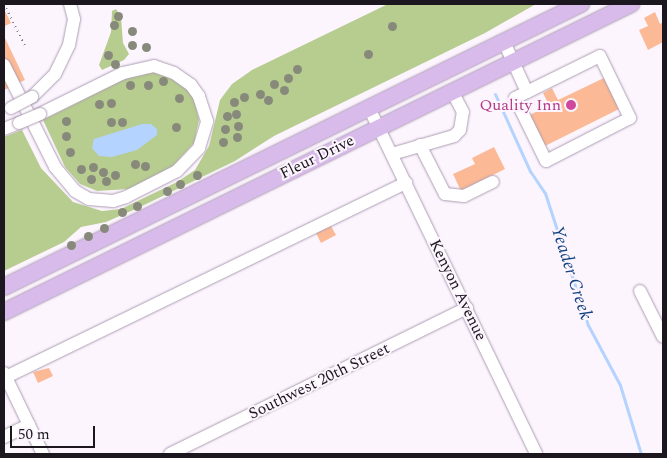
<!DOCTYPE html>
<html>
<head>
<meta charset="utf-8">
<style>
  body { margin:0 }
  #map { position:relative; width:667px; height:458px; overflow:hidden; background:#fcf5fe; font-family:Spectral,serif }
  div>[style] { position:absolute }
  .green>* { inset:0; background:#b7cd8f }
  .water>* { inset:0; background:#b4d3fe }
  .stream>* { height:3px; margin:-1.5px; padding:0 1.5px; transform-origin:1.5px; border-radius:1.5px; background:#b4d3fe }
  .building>* { inset:0; background:#fcb995 }
  .path>* { height:2px; margin-top:-1px; transform-origin:0; background:repeating-linear-gradient(90deg,#827b84 0 1px,transparent 0 5px) }
  .roads { filter:drop-shadow(0 0 1px #ad9db3) drop-shadow(0 0 1px #ad9db3) }
  .minor>* { height:12px; margin:-6px; padding:0 6px; transform-origin:6px; border-radius:6px; background:#fff }
  .major>* { height:16px; margin:-8px; padding:0 8px; transform-origin:8px; border-radius:8px; background:#d9bbeb }
  .bridges { filter:drop-shadow(0 0 1px #ad9db3) drop-shadow(0 0 1px #ad9db3) }
  .minor-bridge>* { height:12px; margin:-6px; padding:0 6px; transform-origin:6px; border-radius:6px; background:#fff }
  .trees>* { width:9px; height:9px; margin:-4.5px; border-radius:50%; background:#878a7b }
  .dots>* { width:14px; height:14px; translate:-50% -50%; box-sizing:border-box; border:2px solid #fcf5fe; border-radius:50% }
  span { translate:-50% -50%; white-space:nowrap; text-align:center; line-height:1.15; -webkit-text-stroke:4px #fcf5fe; paint-order:stroke }
  .hotel-label { font-size:16px; color:#b23c85 }
  .right { translate:-100% -50%; text-align:right }
  .street-label { font-size:16px; color:#1c161e }
  .water-label { font-size:18px; color:#124280; font-style:italic }
  .frame { position:absolute; inset:0; border:5px solid #1c161e; pointer-events:none }
  .scale { position:absolute; left:10px; top:426px; width:85px; height:22px; box-sizing:border-box; border:2px solid #1c161e; border-top:0; padding-left:6px; font-size:15px; line-height:18px; white-space:nowrap; color:#1c161e; -webkit-text-stroke:4px #fcf5fe; paint-order:stroke }
</style>
</head>
<body>
<div id="map">
  <div class="green">
    <i style="clip-path:polygon(388px 4px,536px 4px,485px 33px,274px 136px,235px 161px,138px 208px,106px 222px,81px 227px,64px 242px,4px 271px,4px 137px,22px 130px,41px 168px,73px 202px,102px 211px,121px 209px,177px 182px,195px 170px,209px 146px,220px 100px,232px 84px,252px 70px)"></i>
    <i style="clip-path:polygon(116px 9px,121px 17px,123px 43px,129px 54px,124px 60px,102px 70px,99px 65px,111px 32px,112px 11px)"></i>
    <i style="clip-path:polygon(151px 71px,181px 81px,194px 98px,199px 120px,194px 143px,170px 169px,129px 189px,97px 191px,80px 184px,65px 167px,43px 120px,126px 78px)"></i>
  </div>
  <div class="water">
    <i style="clip-path:polygon(142px 124px,151px 124px,157px 129px,157px 135px,137px 150px,112px 157px,99px 156px,92px 148px,94px 139px)"></i>
  </div>
  <div class="stream">
    <i style="left:495px;top:94px;width:85px;rotate:65.6deg"></i>
    <i style="left:530px;top:171px;width:27px;rotate:56deg"></i>
    <i style="left:545px;top:193px;width:139px;rotate:72deg"></i>
    <i style="left:588px;top:325px;width:68px;rotate:61.9deg"></i>
    <i style="left:620px;top:385px;width:72px;rotate:73.1deg"></i>
  </div>
  <div class="building">
    <i style="clip-path:polygon(4px 9px,11px 23px,5px 26px,4px 25px)"></i>
    <i style="clip-path:polygon(655px 12px,660px 24px,663px 22px,663px 42px,648px 50px,639px 30px,648px 26px,644px 18px)"></i>
    <i style="clip-path:polygon(4px 36px,25px 80px,4px 90px)"></i>
    <i style="clip-path:polygon(606px 77px,621px 108px,545px 146px,530px 115px,549px 105px,543px 93px,552px 88px,558px 100px)"></i>
    <i style="clip-path:polygon(494px 147px,505px 169px,461px 191px,453px 174px,475px 164px,472px 158px)"></i>
    <i style="clip-path:polygon(330px 224px,336px 235px,321px 243px,315px 231px)"></i>
    <i style="clip-path:polygon(49px 368px,53px 376px,38px 383px,33px 372px)"></i>
  </div>
  <div class="path">
    <i style="left:4px;top:4px;width:49px;rotate:63.4deg"></i>
  </div>
  <div class="roads">
    <div class="minor">
      <i style="left:504px;top:42px;width:55px;rotate:65.3deg"></i>
      <i style="left:527px;top:92px;width:81px;rotate:-26.3deg"></i>
      <i style="left:600px;top:56px;width:69px;rotate:64.2deg"></i>
      <i style="left:630px;top:118px;width:94px;rotate:152.9deg"></i>
      <i style="left:546px;top:161px;width:70px;rotate:-116.2deg"></i>
      <i style="left:515px;top:98px;width:13px;rotate:-27deg"></i>
      <i style="left:4px;top:65px;width:114px;rotate:63.4deg"></i>
      <i style="left:55px;top:167px;width:31px;rotate:50deg"></i>
      <i style="left:75px;top:191px;width:16px;rotate:30deg"></i>
      <i style="left:89px;top:199px;width:24px;rotate:5deg"></i>
      <i style="left:113px;top:201px;width:14px;rotate:-17deg"></i>
      <i style="left:126px;top:197px;width:57px;rotate:-27deg"></i>
      <i style="left:177px;top:171px;width:32px;rotate:-46deg"></i>
      <i style="left:199px;top:148px;width:28px;rotate:-73deg"></i>
      <i style="left:207px;top:121px;width:26px;rotate:-108deg"></i>
      <i style="left:199px;top:96px;width:14px;rotate:-126deg"></i>
      <i style="left:191px;top:85px;width:21px;rotate:-145deg"></i>
      <i style="left:174px;top:73px;width:21px;rotate:-161deg"></i>
      <i style="left:154px;top:66px;width:32px;rotate:167deg"></i>
      <i style="left:123px;top:73px;width:93px;rotate:153.7deg"></i>
      <i style="left:32px;top:97px;width:33px;rotate:-45deg"></i>
      <i style="left:55px;top:74px;width:32px;rotate:-64deg"></i>
      <i style="left:69px;top:45px;width:26px;rotate:-79deg"></i>
      <i style="left:74px;top:19px;width:16px;rotate:-105deg"></i>
      <i style="left:369px;top:108px;width:384px;rotate:64.2deg"></i>
      <i style="left:4px;top:129px;width:16px;rotate:-22deg"></i>
      <i style="left:420px;top:145px;width:55px;rotate:63deg"></i>
      <i style="left:445px;top:194px;width:19px;rotate:6deg"></i>
      <i style="left:464px;top:196px;width:32px;rotate:-26deg"></i>
      <i style="left:392px;top:154px;width:65px;rotate:-16.2deg"></i>
      <i style="left:454px;top:136px;width:8px;rotate:-45deg"></i>
      <i style="left:460px;top:130px;width:18px;rotate:-81deg"></i>
      <i style="left:463px;top:112px;width:24px;rotate:-118deg"></i>
      <i style="left:640px;top:291px;width:51px;rotate:63.4deg"></i>
      <i style="left:4px;top:373px;width:90px;rotate:64.3deg"></i>
      <i style="left:6px;top:377px;width:445px;rotate:-25.9deg"></i>
      <i style="left:4px;top:437px;width:28px;rotate:-26deg"></i>
      <i style="left:170px;top:454px;width:331px;rotate:-26.2deg"></i>
    </div>
    <div class="major">
      <i style="left:4px;top:287px;width:643px;rotate:-26.13deg"></i>
      <i style="left:4px;top:312px;width:699px;rotate:-26.16deg"></i>
    </div>
  </div>
  <div class="bridges">
    <div class="minor-bridge">
      <i style="left:11px;top:108px;width:24px;rotate:-28deg"></i>
      <i style="left:19px;top:123px;width:23px;rotate:-23deg"></i>
    </div>
  </div>
  <div class="trees">
    <i style="left:118px;top:16px"></i>
    <i style="left:114px;top:25px"></i>
    <i style="left:392px;top:26px"></i>
    <i style="left:132px;top:31px"></i>
    <i style="left:132px;top:45px"></i>
    <i style="left:146px;top:47px"></i>
    <i style="left:368px;top:54px"></i>
    <i style="left:108px;top:55px"></i>
    <i style="left:115px;top:64px"></i>
    <i style="left:297px;top:69px"></i>
    <i style="left:288px;top:78px"></i>
    <i style="left:163px;top:81px"></i>
    <i style="left:274px;top:84px"></i>
    <i style="left:130px;top:85px"></i>
    <i style="left:148px;top:85px"></i>
    <i style="left:284px;top:90px"></i>
    <i style="left:260px;top:94px"></i>
    <i style="left:244px;top:97px"></i>
    <i style="left:179px;top:98px"></i>
    <i style="left:268px;top:100px"></i>
    <i style="left:234px;top:102px"></i>
    <i style="left:111px;top:103px"></i>
    <i style="left:99px;top:104px"></i>
    <i style="left:236px;top:114px"></i>
    <i style="left:227px;top:116px"></i>
    <i style="left:66px;top:121px"></i>
    <i style="left:111px;top:122px"></i>
    <i style="left:122px;top:122px"></i>
    <i style="left:238px;top:126px"></i>
    <i style="left:176px;top:127px"></i>
    <i style="left:225px;top:129px"></i>
    <i style="left:66px;top:136px"></i>
    <i style="left:237px;top:137px"></i>
    <i style="left:223px;top:142px"></i>
    <i style="left:70px;top:152px"></i>
    <i style="left:135px;top:164px"></i>
    <i style="left:145px;top:166px"></i>
    <i style="left:93px;top:167px"></i>
    <i style="left:81px;top:169px"></i>
    <i style="left:103px;top:172px"></i>
    <i style="left:115px;top:175px"></i>
    <i style="left:197px;top:175px"></i>
    <i style="left:91px;top:179px"></i>
    <i style="left:106px;top:181px"></i>
    <i style="left:180px;top:184px"></i>
    <i style="left:167px;top:191px"></i>
    <i style="left:137px;top:206px"></i>
    <i style="left:122px;top:212px"></i>
    <i style="left:104px;top:228px"></i>
    <i style="left:88px;top:236px"></i>
    <i style="left:71px;top:245px"></i>
  </div>
  <div class="dots">
    <i style="left:571px;top:105px;background:#d1479c"></i>
  </div>
  <div class="hotel-label">
    <span class="right" style="left:561px;top:105px">Quality Inn</span>
  </div>
  <div class="street-label">
    <span style="left:317px;top:157px;rotate:-26deg">Fleur Drive</span>
    <span style="left:458px;top:290px;rotate:64deg">Kenyon Avenue</span>
    <span style="left:319px;top:381px;rotate:-26deg">Southwest 20th Street</span>
  </div>
  <div class="water-label">
    <span style="left:571px;top:273px;rotate:72deg">Yeader Creek</span>
  </div>
  <div class="frame"></div>
  <div class="scale">50 m</div>
</div>
</body>
</html>
